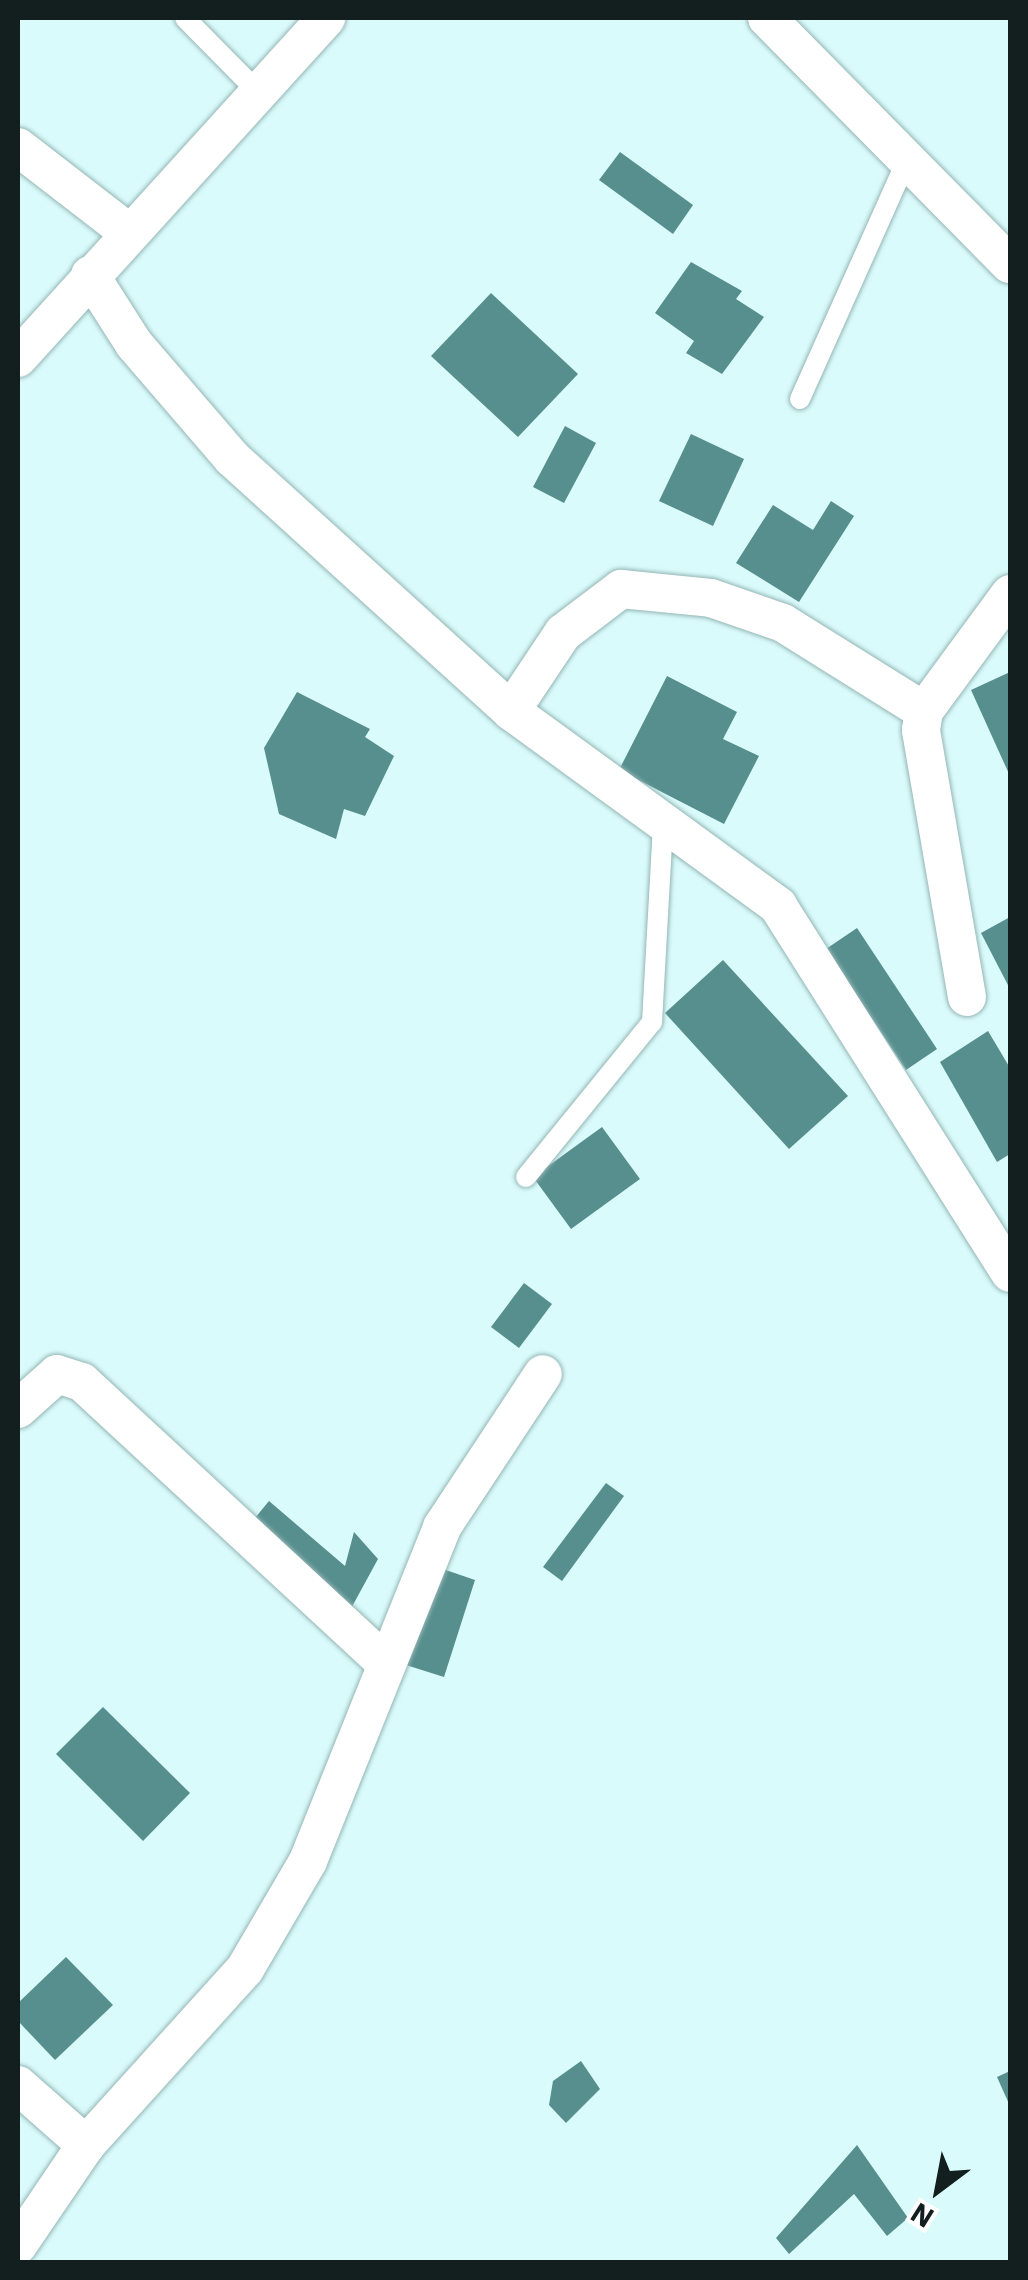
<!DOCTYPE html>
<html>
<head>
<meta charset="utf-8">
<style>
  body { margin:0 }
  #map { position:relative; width:1028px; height:2280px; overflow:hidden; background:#dafbfb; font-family:"IBM Plex Sans",sans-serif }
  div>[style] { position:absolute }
  .building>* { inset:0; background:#578e8e }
  .roads { filter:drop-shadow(0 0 2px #95b5b5) drop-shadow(0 0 2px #95b5b5) }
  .lane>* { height:20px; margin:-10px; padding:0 10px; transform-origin:10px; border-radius:10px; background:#fff }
  .street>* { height:38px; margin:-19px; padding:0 19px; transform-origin:19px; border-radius:19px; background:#fff }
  span { translate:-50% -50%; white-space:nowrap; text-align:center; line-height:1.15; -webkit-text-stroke:9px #fff; paint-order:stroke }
  .frame { position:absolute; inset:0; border:20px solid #131f1f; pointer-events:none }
  .north { position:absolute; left:888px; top:2140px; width:100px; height:100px; -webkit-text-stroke:8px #fff; paint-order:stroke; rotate:212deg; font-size:28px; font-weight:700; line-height:40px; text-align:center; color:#131f1f }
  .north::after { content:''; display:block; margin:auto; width:35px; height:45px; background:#131f1f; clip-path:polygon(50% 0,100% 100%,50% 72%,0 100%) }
</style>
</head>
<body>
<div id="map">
  <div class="building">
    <i style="clip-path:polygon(620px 152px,693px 205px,673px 234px,599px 180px)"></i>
    <i style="clip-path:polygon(691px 262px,742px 291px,736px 299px,764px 317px,722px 374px,686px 353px,694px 341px,655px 313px)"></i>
    <i style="clip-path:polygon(491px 293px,578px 374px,518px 437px,431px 356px)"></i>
    <i style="clip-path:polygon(565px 426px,596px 443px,564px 503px,533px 487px)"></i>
    <i style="clip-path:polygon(691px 434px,744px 459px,713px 526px,659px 501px)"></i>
    <i style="clip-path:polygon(831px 501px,854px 516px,799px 602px,736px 563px,773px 505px,813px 530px)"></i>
    <i style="clip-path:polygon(1010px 672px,1010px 776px,971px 690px)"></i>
    <i style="clip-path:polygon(667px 676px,737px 712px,723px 739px,759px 756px,724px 824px,619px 770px)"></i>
    <i style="clip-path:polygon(297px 692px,370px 729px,365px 737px,394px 756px,365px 816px,344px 809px,336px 839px,279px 814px,264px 748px)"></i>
    <i style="clip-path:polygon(1010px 917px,1010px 989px,981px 933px)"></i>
    <i style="clip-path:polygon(857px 928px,937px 1049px,906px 1070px,826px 949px)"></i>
    <i style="clip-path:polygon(723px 960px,848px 1096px,789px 1149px,665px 1013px)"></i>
    <i style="clip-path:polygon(988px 1031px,1010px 1068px,1010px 1154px,997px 1162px,940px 1062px)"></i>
    <i style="clip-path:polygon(602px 1127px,640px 1179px,571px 1229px,533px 1177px)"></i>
    <i style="clip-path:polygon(524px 1283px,552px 1304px,519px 1348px,491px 1327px)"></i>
    <i style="clip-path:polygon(606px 1483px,624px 1496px,562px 1581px,543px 1567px)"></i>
    <i style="clip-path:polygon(269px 1501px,345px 1566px,354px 1532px,378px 1559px,348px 1614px,251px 1523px)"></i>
    <i style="clip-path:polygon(437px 1567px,475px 1580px,444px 1677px,406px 1665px)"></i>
    <i style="clip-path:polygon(103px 1707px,190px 1793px,143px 1841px,56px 1754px)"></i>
    <i style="clip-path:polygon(66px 1957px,113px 2005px,55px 2060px,18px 2021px,18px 2003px)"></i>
    <i style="clip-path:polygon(581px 2061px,600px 2089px,566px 2123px,549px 2105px,553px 2081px)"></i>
    <i style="clip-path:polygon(1010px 2071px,1010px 2106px,997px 2077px)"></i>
    <i style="clip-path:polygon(857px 2145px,908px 2218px,887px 2236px,854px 2194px,789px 2254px,776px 2238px)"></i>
  </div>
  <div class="roads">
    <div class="lane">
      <i style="left:185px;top:18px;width:105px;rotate:45.4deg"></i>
      <i style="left:800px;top:399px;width:264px;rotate:-65.9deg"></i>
      <i style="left:526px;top:1177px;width:200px;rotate:-50.9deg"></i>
      <i style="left:652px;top:1022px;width:196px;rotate:-86.8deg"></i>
    </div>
    <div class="street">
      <i style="left:767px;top:18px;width:346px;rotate:45.4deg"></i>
      <i style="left:18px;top:147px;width:139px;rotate:37.7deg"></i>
      <i style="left:90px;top:275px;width:82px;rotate:57.5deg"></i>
      <i style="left:134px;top:344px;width:150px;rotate:49.3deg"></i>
      <i style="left:232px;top:458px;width:377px;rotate:42.2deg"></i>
      <i style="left:511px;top:711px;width:331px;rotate:36.1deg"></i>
      <i style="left:778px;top:906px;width:434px;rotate:57.7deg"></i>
      <i style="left:18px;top:358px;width:459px;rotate:-47.8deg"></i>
      <i style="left:511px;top:711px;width:94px;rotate:-56.3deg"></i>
      <i style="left:563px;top:633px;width:73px;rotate:-37.2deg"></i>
      <i style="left:621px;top:589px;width:90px;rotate:5.7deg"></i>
      <i style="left:711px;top:598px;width:76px;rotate:19.1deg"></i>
      <i style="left:783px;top:623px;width:166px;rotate:32deg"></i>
      <i style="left:967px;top:997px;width:271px;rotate:-99.8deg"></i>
      <i style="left:921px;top:730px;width:19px;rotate:-81deg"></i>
      <i style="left:924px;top:711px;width:145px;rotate:-53.7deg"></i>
      <i style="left:18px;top:1409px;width:52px;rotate:-41.9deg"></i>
      <i style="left:57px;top:1374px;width:26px;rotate:18deg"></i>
      <i style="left:82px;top:1382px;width:409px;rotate:42.8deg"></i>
      <i style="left:18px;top:2085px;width:91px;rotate:41.4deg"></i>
      <i style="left:86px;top:2145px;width:121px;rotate:124.2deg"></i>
      <i style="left:86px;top:2145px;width:237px;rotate:-47.9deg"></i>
      <i style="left:245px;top:1969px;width:125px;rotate:-59.7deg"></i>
      <i style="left:308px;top:1861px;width:360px;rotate:-68.1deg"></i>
      <i style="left:442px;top:1527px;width:183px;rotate:-56.6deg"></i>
    </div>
  </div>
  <div class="frame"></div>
  <div class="north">N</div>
</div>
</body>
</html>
